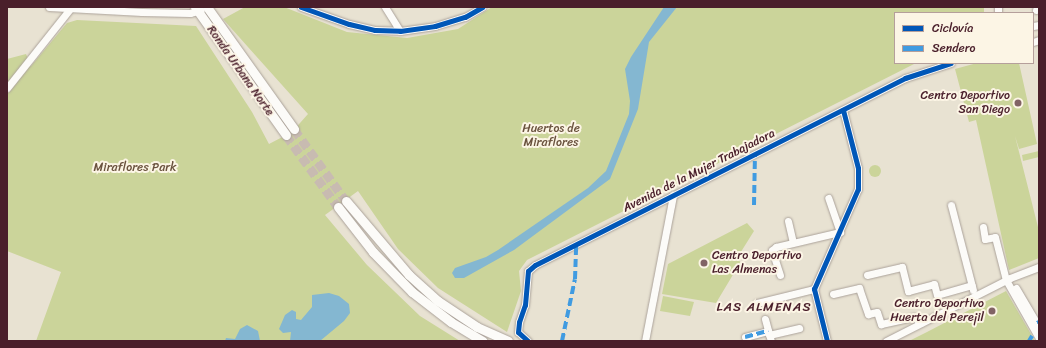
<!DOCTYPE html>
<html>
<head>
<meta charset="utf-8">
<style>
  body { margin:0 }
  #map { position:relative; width:1046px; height:348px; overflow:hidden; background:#e8e2d2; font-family:Sriracha,sans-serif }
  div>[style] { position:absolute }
  .green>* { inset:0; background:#cbd49a }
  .round { border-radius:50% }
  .water>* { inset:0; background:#84b7d1 }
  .major-tunnel>* { height:9px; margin-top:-4.5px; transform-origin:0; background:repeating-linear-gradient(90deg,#c8bbb1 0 9px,transparent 0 13.5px) }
  .roads { filter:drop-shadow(0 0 1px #aba29a) drop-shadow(0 0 1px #aba29a) }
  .minor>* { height:7px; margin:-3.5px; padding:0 3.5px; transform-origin:3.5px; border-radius:3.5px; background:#fcfbf8 }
  .major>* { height:9px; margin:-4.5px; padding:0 4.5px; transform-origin:4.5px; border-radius:4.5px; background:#fcfbf8 }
  .quiet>* { height:4px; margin-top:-2px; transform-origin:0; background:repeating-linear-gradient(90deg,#409be1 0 8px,transparent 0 12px) }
  .cycleway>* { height:5px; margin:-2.5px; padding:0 2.5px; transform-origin:2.5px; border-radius:2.5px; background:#0057b8 }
  .dots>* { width:11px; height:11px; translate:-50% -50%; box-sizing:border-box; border:2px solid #fcf5e5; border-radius:50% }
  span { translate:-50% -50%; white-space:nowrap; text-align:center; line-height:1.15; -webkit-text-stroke:4px #fcf5e5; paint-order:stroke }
  .street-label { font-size:12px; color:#4a1f2b }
  .poi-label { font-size:12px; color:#4a1f2b }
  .right { translate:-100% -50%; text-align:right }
  .left { translate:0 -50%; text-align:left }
  .park-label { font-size:12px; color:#6a523e }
  .neighbourhood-label { font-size:13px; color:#4a1f2b; letter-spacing:1px }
  .frame { position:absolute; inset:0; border:8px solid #4a1f2b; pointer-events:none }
  .legend { position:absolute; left:894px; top:12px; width:140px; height:52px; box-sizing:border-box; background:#fcf5e5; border:1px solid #b59f9b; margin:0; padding:5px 7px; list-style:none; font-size:12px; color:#4a1f2b }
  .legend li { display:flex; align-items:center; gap:8px; height:20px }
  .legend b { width:20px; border:1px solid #b59f9b }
</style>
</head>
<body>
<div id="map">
  <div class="green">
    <i style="clip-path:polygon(245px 7px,284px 7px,347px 32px,407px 38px,458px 29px,492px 7px,984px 7px,984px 13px,895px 13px,895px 63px,916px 63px,527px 260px,519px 271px,521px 291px,507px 332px,438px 288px,398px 249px,358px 191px,325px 215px,367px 265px,420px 316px,460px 341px,36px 341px,61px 272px,7px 251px,7px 59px,26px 54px,31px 66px,67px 23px,77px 20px,196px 26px,252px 112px,269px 144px,292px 132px,308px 114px,223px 19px)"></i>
    <i style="clip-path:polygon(977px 63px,1019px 63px,1037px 144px,1019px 149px,1015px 136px,1039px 231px,1039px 258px,1009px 270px,976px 120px,969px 122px,955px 69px)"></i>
    <i style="clip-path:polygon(1039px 151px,1039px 157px,1023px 161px,1022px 155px)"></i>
    <i class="round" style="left:869px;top:165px;width:12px;height:12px"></i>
    <i style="clip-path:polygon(747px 223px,754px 231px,739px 255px,740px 263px,716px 303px,662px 294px,668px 264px)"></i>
    <i style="clip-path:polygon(1006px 291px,1035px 341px,909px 341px,927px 332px)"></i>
    <i style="clip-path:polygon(663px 296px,694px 302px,690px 316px,660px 311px)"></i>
  </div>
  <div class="water">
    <i style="clip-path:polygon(664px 7px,677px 7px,649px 42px,638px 109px,610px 179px,514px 250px,464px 278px,455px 278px,452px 273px,455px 268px,486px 257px,498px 250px,588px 188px,606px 171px,629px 114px,630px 101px,625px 69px,631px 57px)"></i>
    <i style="clip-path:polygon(329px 293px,339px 296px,349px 304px,350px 313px,344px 321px,320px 341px,290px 341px,291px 332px,283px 333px,279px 329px,285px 315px,292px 310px,296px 312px,296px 319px,301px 320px,312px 307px,312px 295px)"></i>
    <i style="clip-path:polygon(247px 325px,258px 331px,260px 341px,225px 341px,226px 338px,235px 339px,240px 329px)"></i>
  </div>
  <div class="major-tunnel">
    <i style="left:294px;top:129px;width:89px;rotate:54.2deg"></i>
    <i style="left:286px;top:135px;width:89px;rotate:54.2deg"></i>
  </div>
  <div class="roads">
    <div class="minor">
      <i style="left:49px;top:7px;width:93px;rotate:3.1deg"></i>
      <i style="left:142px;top:12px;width:48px;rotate:1.2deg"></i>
      <i style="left:190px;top:13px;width:11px;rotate:-15deg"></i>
      <i style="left:301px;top:7px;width:51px;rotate:19.5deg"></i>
      <i style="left:349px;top:24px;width:27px;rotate:13deg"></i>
      <i style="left:375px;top:30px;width:25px;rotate:2deg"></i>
      <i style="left:400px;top:31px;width:35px;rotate:-8deg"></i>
      <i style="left:435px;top:26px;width:31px;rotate:-17deg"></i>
      <i style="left:465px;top:17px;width:20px;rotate:-30deg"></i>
      <i style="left:385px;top:7px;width:28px;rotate:58deg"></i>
      <i style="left:1036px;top:10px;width:3px;rotate:-72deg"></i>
      <i style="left:998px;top:13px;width:6px;rotate:-90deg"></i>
      <i style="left:1033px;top:26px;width:6px;rotate:-9deg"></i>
      <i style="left:1033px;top:42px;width:6px;rotate:-18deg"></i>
      <i style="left:7px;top:88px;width:100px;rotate:-51.5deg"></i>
      <i style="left:951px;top:205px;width:88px;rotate:75.5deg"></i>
      <i style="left:788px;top:221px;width:22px;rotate:77deg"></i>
      <i style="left:983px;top:227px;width:12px;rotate:81deg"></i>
      <i style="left:985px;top:239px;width:10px;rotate:-11deg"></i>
      <i style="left:995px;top:237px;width:44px;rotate:75.7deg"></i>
      <i style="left:1006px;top:280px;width:67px;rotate:60.4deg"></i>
      <i style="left:780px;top:275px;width:26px;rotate:-108deg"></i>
      <i style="left:772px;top:250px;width:5px;rotate:-37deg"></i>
      <i style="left:776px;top:247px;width:66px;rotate:-13.2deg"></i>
      <i style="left:840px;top:232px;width:36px;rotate:-109deg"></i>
      <i style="left:867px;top:275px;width:36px;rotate:-13deg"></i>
      <i style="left:902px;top:267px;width:25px;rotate:76deg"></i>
      <i style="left:908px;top:291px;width:27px;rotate:-15deg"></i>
      <i style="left:934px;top:284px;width:11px;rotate:75deg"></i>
      <i style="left:937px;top:295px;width:36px;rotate:-16deg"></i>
      <i style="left:1016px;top:288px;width:45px;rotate:59.5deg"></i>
      <i style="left:833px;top:294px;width:27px;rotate:-13deg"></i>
      <i style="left:859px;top:288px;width:28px;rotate:71deg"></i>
      <i style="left:868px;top:314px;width:9px;rotate:-13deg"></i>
      <i style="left:877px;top:312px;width:13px;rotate:72deg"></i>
      <i style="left:881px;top:324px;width:34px;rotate:-12deg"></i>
      <i style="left:914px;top:317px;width:9px;rotate:41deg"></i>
      <i style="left:757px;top:303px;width:59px;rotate:-13.8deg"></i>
      <i style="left:765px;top:319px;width:23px;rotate:75deg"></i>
      <i style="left:769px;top:335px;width:31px;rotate:-13deg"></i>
      <i style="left:745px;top:337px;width:24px;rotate:-15deg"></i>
      <i style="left:528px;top:341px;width:13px;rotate:-138deg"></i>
      <i style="left:518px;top:332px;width:10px;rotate:-84deg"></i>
      <i style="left:519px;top:322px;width:18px;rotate:-71deg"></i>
      <i style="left:525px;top:305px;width:34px;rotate:-85deg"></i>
      <i style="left:528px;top:271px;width:9px;rotate:-41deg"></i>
      <i style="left:535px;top:265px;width:415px;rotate:-26.8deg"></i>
      <i style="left:905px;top:78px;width:48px;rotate:-18.1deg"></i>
      <i style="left:645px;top:341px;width:149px;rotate:-79.1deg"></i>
      <i style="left:827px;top:341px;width:54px;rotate:-104deg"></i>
      <i style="left:814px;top:289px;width:109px;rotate:-66.3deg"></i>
      <i style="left:858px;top:189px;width:21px;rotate:-90deg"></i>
      <i style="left:858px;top:168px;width:60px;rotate:-104.5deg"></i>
      <i style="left:886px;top:341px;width:139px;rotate:-26.9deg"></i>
      <i style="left:1010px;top:278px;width:31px;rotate:-21deg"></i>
    </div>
    <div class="major">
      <i style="left:195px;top:7px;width:157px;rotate:54.6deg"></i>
      <i style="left:207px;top:7px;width:150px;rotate:54.5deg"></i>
      <i style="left:346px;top:201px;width:97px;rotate:49.6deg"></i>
      <i style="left:409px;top:275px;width:39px;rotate:42deg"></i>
      <i style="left:438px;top:301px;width:47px;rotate:33.7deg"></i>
      <i style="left:477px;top:327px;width:34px;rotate:24deg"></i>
      <i style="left:338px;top:207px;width:57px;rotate:52.1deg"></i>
      <i style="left:373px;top:252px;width:56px;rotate:45.7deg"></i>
      <i style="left:412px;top:292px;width:49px;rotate:37.6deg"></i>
      <i style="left:451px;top:322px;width:37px;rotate:31deg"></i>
    </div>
  </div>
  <div class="quiet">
    <i style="left:754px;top:205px;width:51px;rotate:-88.9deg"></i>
    <i style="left:1037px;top:323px;width:2px;rotate:-27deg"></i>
    <i style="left:745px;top:337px;width:24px;rotate:-15deg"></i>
    <i style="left:562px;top:341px;width:63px;rotate:-78.2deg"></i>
    <i style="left:575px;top:279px;width:35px;rotate:-88deg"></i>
    <i style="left:1029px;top:341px;width:6px;rotate:-59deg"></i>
  </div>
  <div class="cycleway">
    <i style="left:301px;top:7px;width:51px;rotate:19.5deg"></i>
    <i style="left:349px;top:24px;width:27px;rotate:13deg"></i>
    <i style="left:375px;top:30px;width:25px;rotate:2deg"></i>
    <i style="left:400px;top:31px;width:35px;rotate:-8deg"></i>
    <i style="left:435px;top:26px;width:31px;rotate:-17deg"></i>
    <i style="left:465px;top:17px;width:20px;rotate:-30deg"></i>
    <i style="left:528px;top:341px;width:13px;rotate:-138deg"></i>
    <i style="left:518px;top:332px;width:10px;rotate:-84deg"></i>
    <i style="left:519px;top:322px;width:18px;rotate:-71deg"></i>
    <i style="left:525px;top:305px;width:34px;rotate:-85deg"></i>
    <i style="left:528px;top:271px;width:9px;rotate:-41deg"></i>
    <i style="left:535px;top:265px;width:415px;rotate:-26.8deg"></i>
    <i style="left:905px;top:78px;width:48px;rotate:-18.1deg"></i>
    <i style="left:827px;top:341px;width:54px;rotate:-104deg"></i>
    <i style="left:814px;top:289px;width:109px;rotate:-66.3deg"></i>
    <i style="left:858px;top:189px;width:21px;rotate:-90deg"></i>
    <i style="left:858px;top:168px;width:60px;rotate:-104.5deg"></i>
  </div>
  <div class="dots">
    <i style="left:1018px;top:103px;background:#816365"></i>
    <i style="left:704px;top:263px;background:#816365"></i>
    <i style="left:992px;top:311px;background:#816365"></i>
  </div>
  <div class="street-label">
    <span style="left:240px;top:71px;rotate:55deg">Ronda Urbana Norte</span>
    <span style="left:699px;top:171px;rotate:-27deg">Avenida de la Mujer Trabajadora</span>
  </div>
  <div class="poi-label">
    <span class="right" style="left:1010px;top:103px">Centro Deportivo<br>San Diego</span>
    <span class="left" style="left:712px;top:263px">Centro Deportivo<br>Las Almenas</span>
    <span class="right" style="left:984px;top:311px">Centro Deportivo<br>Huerta del Perejil</span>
  </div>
  <div class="park-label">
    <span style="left:551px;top:136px">Huertos de<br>Miraflores</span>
    <span style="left:135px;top:168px">Miraflores Park</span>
  </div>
  <div class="neighbourhood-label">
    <span style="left:764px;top:307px">LAS ALMENAS</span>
  </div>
  <div class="frame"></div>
  <ul class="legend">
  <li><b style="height:5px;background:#0057b8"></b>Ciclovía</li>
  <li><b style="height:5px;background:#409be1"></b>Sendero</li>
  </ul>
</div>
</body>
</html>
